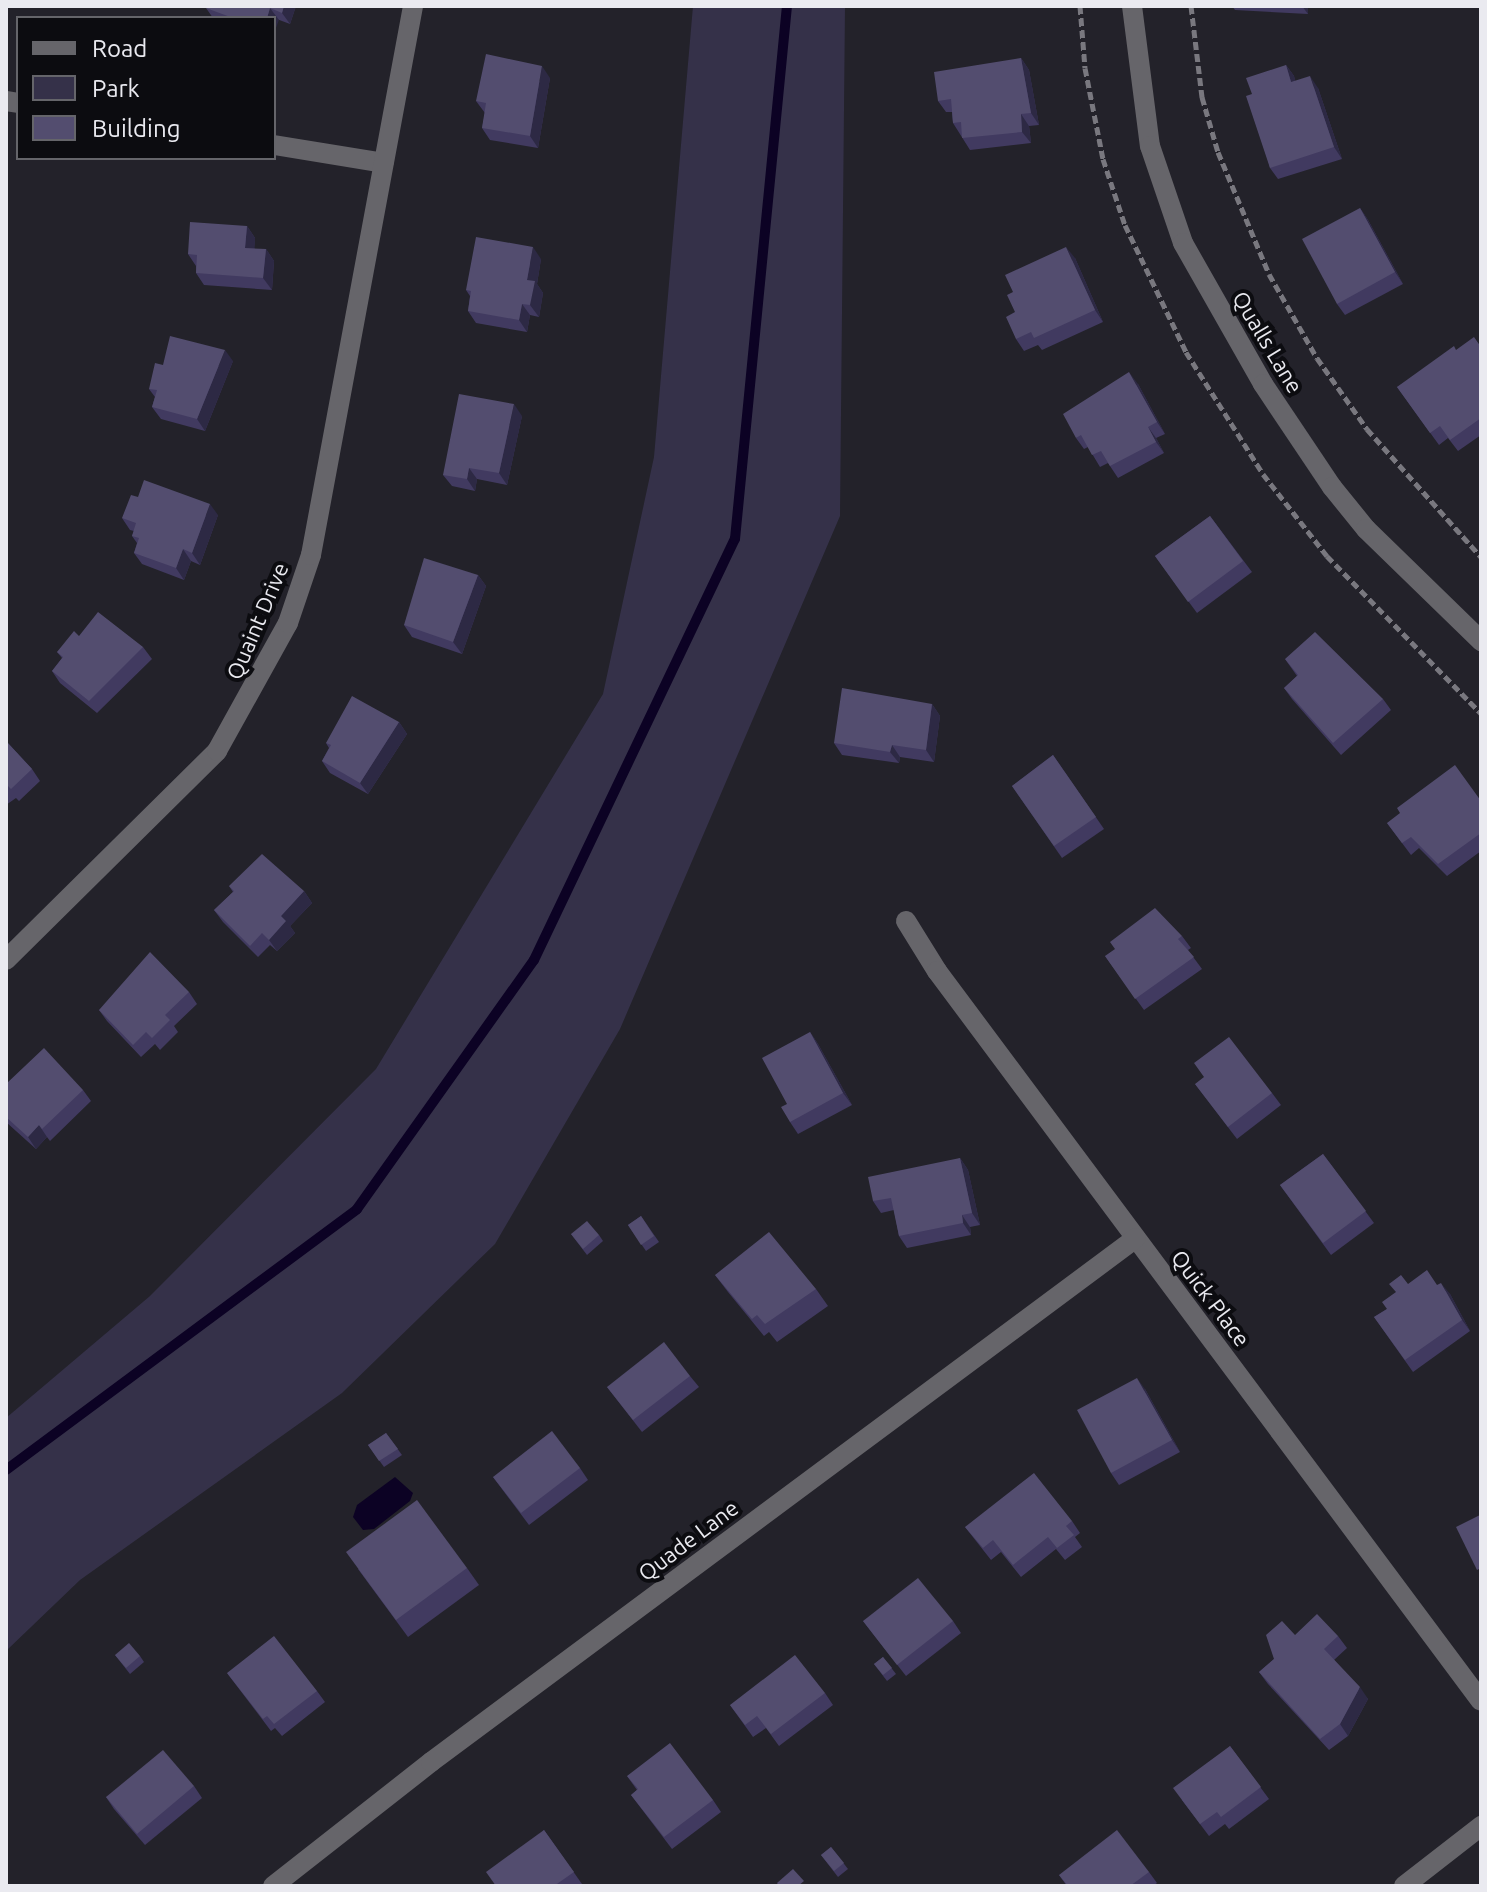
<!DOCTYPE html>
<html>
<head>
<meta charset="utf-8">
<style>
  body { margin:0 }
  #map { position:relative; width:1487px; height:1892px; overflow:hidden; background:#23222a; font-family:Ubuntu,sans-serif }
  div>[style] { position:absolute }
  .green>* { inset:0; background:#353149 }
  .water>* { inset:0; background:#0c0224 }
  .stream>* { height:10px; margin:-5px; padding:0 5px; transform-origin:5px; border-radius:5px; background:#0c0224 }
  .path>* { height:5px; margin-top:-2.5px; transform-origin:0; background:repeating-linear-gradient(90deg,#79787f 0 8px,transparent 0 12px) }
  .minor>* { height:20px; margin:-10px; padding:0 10px; transform-origin:10px; border-radius:10px; background:#66656a }
  .wall>* { inset:0; background:#413a60 }
  .shaded-wall>* { inset:0; background:#2d2944 }
  .building>* { inset:0; background:#534d6f }
  span { translate:-50% -50%; white-space:nowrap; text-align:center; line-height:1.15; -webkit-text-stroke:8px #0c0c10; paint-order:stroke }
  .street-label { font-size:22px; color:#eaeaf0 }
  .frame { position:absolute; inset:0; border:8px solid #eaeaf0; pointer-events:none }
  .legend { position:absolute; left:16px; top:16px; width:260px; height:144px; box-sizing:border-box; background:#0c0c10; border:2px solid #65656a; margin:0; padding:10px 14px; list-style:none; font-size:24px; color:#eaeaf0 }
  .legend li { display:flex; align-items:center; gap:16px; height:40px }
  .legend b { width:40px; border:2px solid #65656a }
</style>
</head>
<body>
<div id="map">
  <div class="green">
    <i style="clip-path:polygon(693px 6px,845px 6px,840px 516px,620px 1029px,495px 1244px,342px 1393px,80px 1580px,6px 1651px,6px 1418px,150px 1296px,376px 1069px,603px 694px,654px 457px)"></i>
  </div>
  <div class="water">
    <i style="clip-path:polygon(395px 1477px,413px 1493px,410px 1501px,374px 1529px,363px 1530px,353px 1517px,357px 1505px)"></i>
  </div>
  <div class="stream">
    <i style="left:6px;top:1470px;width:437px;rotate:-36.6deg"></i>
    <i style="left:357px;top:1209px;width:305px;rotate:-54.6deg"></i>
    <i style="left:534px;top:960px;width:467px;rotate:-64.5deg"></i>
    <i style="left:735px;top:539px;width:536px;rotate:-84.43deg"></i>
  </div>
  <div class="path">
    <i style="left:1080px;top:6px;width:62px;rotate:85.4deg"></i>
    <i style="left:1085px;top:68px;width:93px;rotate:78.8deg"></i>
    <i style="left:1103px;top:159px;width:70px;rotate:71.6deg"></i>
    <i style="left:1125px;top:225px;width:141px;rotate:64.3deg"></i>
    <i style="left:1186px;top:352px;width:144px;rotate:57.7deg"></i>
    <i style="left:1263px;top:474px;width:104px;rotate:52deg"></i>
    <i style="left:1327px;top:556px;width:220px;rotate:45.6deg"></i>
    <i style="left:1191px;top:6px;width:92px;rotate:83.1deg"></i>
    <i style="left:1202px;top:97px;width:57px;rotate:73.8deg"></i>
    <i style="left:1218px;top:152px;width:132px;rotate:67.3deg"></i>
    <i style="left:1269px;top:274px;width:97px;rotate:60.3deg"></i>
    <i style="left:1317px;top:358px;width:87px;rotate:54.8deg"></i>
    <i style="left:1367px;top:429px;width:171px;rotate:48.3deg"></i>
  </div>
  <div class="minor">
    <i style="left:1132px;top:6px;width:141px;rotate:82.7deg"></i>
    <i style="left:1150px;top:146px;width:102px;rotate:71.2deg"></i>
    <i style="left:1183px;top:243px;width:162px;rotate:60.4deg"></i>
    <i style="left:1263px;top:384px;width:124px;rotate:56.2deg"></i>
    <i style="left:1332px;top:487px;width:54px;rotate:51deg"></i>
    <i style="left:1366px;top:529px;width:161px;rotate:44.2deg"></i>
    <i style="left:6px;top:101px;width:12px;rotate:9deg"></i>
    <i style="left:274px;top:145px;width:111px;rotate:9.3deg"></i>
    <i style="left:906px;top:921px;width:59px;rotate:58.2deg"></i>
    <i style="left:937px;top:971px;width:910px;rotate:53.31deg"></i>
    <i style="left:6px;top:960px;width:297px;rotate:-44.7deg"></i>
    <i style="left:217px;top:751px;width:146px;rotate:-61deg"></i>
    <i style="left:288px;top:623px;width:72px;rotate:-71.3deg"></i>
    <i style="left:311px;top:555px;width:558px;rotate:-79.47deg"></i>
    <i style="left:273px;top:1886px;width:201px;rotate:-38.1deg"></i>
    <i style="left:431px;top:1762px;width:878px;rotate:-36.62deg"></i>
    <i style="left:1404px;top:1886px;width:98px;rotate:-37.9deg"></i>
  </div>
  <div class="wall">
    <i style="clip-path:polygon(296px 6px,290px 24px,274px 18px,213px 18px,206px 8px)"></i>
    <i style="clip-path:polygon(1232px 6px,1308px 6px,1308px 14px,1235px 10px)"></i>
    <i style="clip-path:polygon(1021px 58px,1029px 70px,1039px 125px,1029px 126px,1031px 143px,970px 150px,953px 123px,952px 112px,946px 112px,938px 101px)"></i>
    <i style="clip-path:polygon(1286px 65px,1294px 76px,1295px 81px,1318px 88px,1342px 159px,1278px 179px,1270px 168px,1252px 94px)"></i>
    <i style="clip-path:polygon(550px 78px,538px 148px,490px 140px,482px 128px,485px 113px,476px 101px)"></i>
    <i style="clip-path:polygon(1360px 208px,1368px 220px,1403px 284px,1345px 315px,1337px 304px)"></i>
    <i style="clip-path:polygon(247px 226px,255px 238px,254px 249px,266px 249px,274px 261px,272px 290px,204px 285px,196px 273px,196px 266px,188px 254px)"></i>
    <i style="clip-path:polygon(1075px 258px,1103px 322px,1042px 350px,1038px 345px,1024px 351px,1016px 339px,1015px 312px)"></i>
    <i style="clip-path:polygon(541px 259px,537px 284px,543px 293px,539px 317px,530px 315px,527px 332px,476px 323px,468px 311px,470px 296px,466px 290px)"></i>
    <i style="clip-path:polygon(1481px 347px,1481px 435px,1458px 451px,1448px 438px,1439px 445px,1397px 387px,1456px 350px)"></i>
    <i style="clip-path:polygon(233px 361px,205px 431px,161px 419px,152px 407px,155px 397px,149px 389px)"></i>
    <i style="clip-path:polygon(1138px 384px,1165px 434px,1156px 438px,1164px 453px,1118px 478px,1108px 463px,1100px 467px,1088px 447px,1084px 449px,1076px 438px)"></i>
    <i style="clip-path:polygon(522px 416px,507px 485px,477px 479px,475px 491px,452px 486px,443px 475px)"></i>
    <i style="clip-path:polygon(218px 515px,200px 565px,191px 561px,184px 580px,142px 564px,134px 553px,137px 543px,132px 536px,134px 531px,130px 530px,122px 518px)"></i>
    <i style="clip-path:polygon(1210px 516px,1252px 572px,1197px 613px,1155px 556px)"></i>
    <i style="clip-path:polygon(478px 575px,486px 586px,462px 654px,412px 637px,404px 625px)"></i>
    <i style="clip-path:polygon(79px 636px,143px 647px,152px 659px,97px 713px,60px 683px,52px 671px,62px 658px,57px 652px)"></i>
    <i style="clip-path:polygon(1285px 659px,1383px 699px,1391px 710px,1341px 755px,1292px 699px,1284px 688px,1297px 676px)"></i>
    <i style="clip-path:polygon(932px 704px,940px 716px,934px 762px,900px 757px,899px 763px,842px 755px,834px 743px)"></i>
    <i style="clip-path:polygon(399px 722px,407px 734px,368px 794px,330px 773px,322px 761px,329px 748px,326px 743px)"></i>
    <i style="clip-path:polygon(6px 741px,32px 769px,40px 781px,19px 801px,16px 798px,6px 805px)"></i>
    <i style="clip-path:polygon(1053px 755px,1104px 829px,1062px 858px,1012px 786px)"></i>
    <i style="clip-path:polygon(1481px 801px,1481px 851px,1447px 876px,1419px 848px,1411px 855px,1387px 823px)"></i>
    <i style="clip-path:polygon(229px 886px,304px 891px,312px 903px,290px 926px,295px 933px,277px 951px,270px 945px,258px 957px,223px 922px,214px 910px,233px 892px)"></i>
    <i style="clip-path:polygon(1182px 936px,1191px 948px,1188px 950px,1202px 969px,1144px 1010px,1105px 956px)"></i>
    <i style="clip-path:polygon(189px 992px,197px 1004px,174px 1026px,178px 1032px,160px 1050px,155px 1044px,141px 1057px,107px 1021px,99px 1010px)"></i>
    <i style="clip-path:polygon(810px 1032px,818px 1044px,852px 1105px,798px 1134px,790px 1122px,787px 1104px)"></i>
    <i style="clip-path:polygon(6px 1084px,83px 1090px,91px 1101px,50px 1141px,47px 1137px,36px 1149px,6px 1122px)"></i>
    <i style="clip-path:polygon(1195px 1084px,1272px 1093px,1281px 1105px,1237px 1139px)"></i>
    <i style="clip-path:polygon(1323px 1154px,1374px 1223px,1331px 1255px,1280px 1185px)"></i>
    <i style="clip-path:polygon(960px 1158px,968px 1170px,980px 1225px,970px 1227px,971px 1235px,907px 1248px,899px 1236px,894px 1210px,881px 1213px,873px 1201px)"></i>
    <i style="clip-path:polygon(641px 1216px,659px 1242px,646px 1251px,628px 1225px)"></i>
    <i style="clip-path:polygon(571px 1234px,599px 1235px,603px 1241px,587px 1255px)"></i>
    <i style="clip-path:polygon(715px 1275px,816px 1289px,828px 1306px,777px 1342px,769px 1332px,764px 1336px,728px 1292px)"></i>
    <i style="clip-path:polygon(1408px 1284px,1438px 1285px,1450px 1294px,1470px 1331px,1413px 1372px,1374px 1317px,1387px 1309px)"></i>
    <i style="clip-path:polygon(690px 1376px,699px 1387px,642px 1432px,607px 1387px)"></i>
    <i style="clip-path:polygon(1145px 1389px,1180px 1452px,1119px 1485px,1111px 1473px)"></i>
    <i style="clip-path:polygon(386px 1433px,402px 1455px,384px 1467px,368px 1445px)"></i>
    <i style="clip-path:polygon(580px 1468px,588px 1480px,529px 1525px,493px 1477px)"></i>
    <i style="clip-path:polygon(1072px 1521px,1080px 1533px,1075px 1537px,1082px 1547px,1065px 1560px,1056px 1549px,1021px 1577px,1001px 1552px,991px 1560px,965px 1527px)"></i>
    <i style="clip-path:polygon(467px 1568px,479px 1585px,408px 1637px,358px 1569px)"></i>
    <i style="clip-path:polygon(863px 1621px,953px 1621px,961px 1633px,906px 1676px)"></i>
    <i style="clip-path:polygon(1295px 1635px,1338px 1636px,1347px 1648px,1334px 1660px,1368px 1699px,1348px 1736px,1329px 1750px,1268px 1684px,1259px 1672px,1274px 1659px)"></i>
    <i style="clip-path:polygon(115px 1655px,140px 1656px,144px 1662px,130px 1674px)"></i>
    <i style="clip-path:polygon(883px 1657px,896px 1674px,887px 1681px,874px 1664px)"></i>
    <i style="clip-path:polygon(227px 1673px,317px 1691px,325px 1702px,282px 1736px,275px 1728px,271px 1731px)"></i>
    <i style="clip-path:polygon(825px 1693px,833px 1705px,779px 1746px,766px 1728px,753px 1737px,730px 1705px)"></i>
    <i style="clip-path:polygon(1230px 1746px,1269px 1799px,1229px 1829px,1225px 1824px,1209px 1836px,1182px 1800px)"></i>
    <i style="clip-path:polygon(627px 1776px,713px 1800px,721px 1812px,672px 1849px,631px 1795px,637px 1790px)"></i>
    <i style="clip-path:polygon(194px 1786px,202px 1798px,145px 1845px,114px 1809px,106px 1797px)"></i>
    <i style="clip-path:polygon(544px 1830px,582px 1884px,578px 1886px,496px 1886px)"></i>
    <i style="clip-path:polygon(831px 1847px,848px 1869px,838px 1877px,821px 1855px)"></i>
    <i style="clip-path:polygon(1149px 1872px,1157px 1883px,1153px 1886px,1067px 1886px,1059px 1875px)"></i>
  </div>
  <div class="shaded-wall">
    <i style="clip-path:polygon(284px 6px,296px 6px,290px 24px,282px 13px)"></i>
    <i style="clip-path:polygon(1302px 6px,1308px 6px,1308px 14px)"></i>
    <i style="clip-path:polygon(270px 8px,279px 20px,274px 33px,274px 18px,267px 18px)"></i>
    <i style="clip-path:polygon(1021px 58px,1029px 70px,1039px 125px,1031px 113px)"></i>
    <i style="clip-path:polygon(1286px 65px,1294px 76px,1299px 94px,1291px 82px)"></i>
    <i style="clip-path:polygon(542px 66px,550px 78px,538px 148px,530px 136px)"></i>
    <i style="clip-path:polygon(1310px 76px,1318px 88px,1342px 159px,1334px 147px)"></i>
    <i style="clip-path:polygon(1021px 114px,1029px 126px,1031px 143px,1022px 132px)"></i>
    <i style="clip-path:polygon(1360px 208px,1368px 220px,1403px 284px,1395px 272px)"></i>
    <i style="clip-path:polygon(247px 226px,255px 238px,254px 260px,245px 248px)"></i>
    <i style="clip-path:polygon(533px 247px,541px 259px,537px 284px,543px 293px,539px 317px,530px 305px,527px 280px)"></i>
    <i style="clip-path:polygon(1066px 247px,1075px 258px,1103px 322px,1095px 310px)"></i>
    <i style="clip-path:polygon(266px 249px,274px 261px,272px 290px,263px 278px)"></i>
    <i style="clip-path:polygon(522px 304px,530px 315px,527px 332px,519px 320px)"></i>
    <i style="clip-path:polygon(225px 350px,233px 361px,205px 431px,197px 419px)"></i>
    <i style="clip-path:polygon(1129px 372px,1138px 384px,1165px 434px,1157px 422px)"></i>
    <i style="clip-path:polygon(514px 404px,522px 416px,507px 485px,499px 473px)"></i>
    <i style="clip-path:polygon(1148px 427px,1156px 438px,1164px 453px,1156px 442px)"></i>
    <i style="clip-path:polygon(469px 468px,477px 479px,475px 491px,467px 479px)"></i>
    <i style="clip-path:polygon(210px 504px,218px 515px,200px 565px,192px 553px)"></i>
    <i style="clip-path:polygon(183px 549px,191px 561px,184px 580px,176px 568px)"></i>
    <i style="clip-path:polygon(478px 575px,486px 586px,462px 654px,453px 642px)"></i>
    <i style="clip-path:polygon(932px 704px,940px 716px,934px 762px,926px 750px)"></i>
    <i style="clip-path:polygon(399px 722px,407px 734px,368px 794px,360px 783px)"></i>
    <i style="clip-path:polygon(892px 745px,900px 757px,899px 763px,890px 752px)"></i>
    <i style="clip-path:polygon(304px 891px,312px 903px,290px 926px,295px 933px,277px 951px,269px 940px,281px 916px)"></i>
    <i style="clip-path:polygon(810px 1032px,818px 1044px,852px 1105px,843px 1093px)"></i>
    <i style="clip-path:polygon(39px 1125px,47px 1137px,36px 1149px,28px 1137px)"></i>
    <i style="clip-path:polygon(960px 1158px,968px 1170px,980px 1225px,972px 1213px)"></i>
    <i style="clip-path:polygon(962px 1215px,970px 1227px,971px 1235px,963px 1223px)"></i>
    <i style="clip-path:polygon(1441px 1283px,1450px 1294px,1470px 1331px,1462px 1320px)"></i>
    <i style="clip-path:polygon(1137px 1378px,1145px 1389px,1180px 1452px,1172px 1440px)"></i>
    <i style="clip-path:polygon(1360px 1687px,1368px 1699px,1348px 1736px,1340px 1724px)"></i>
  </div>
  <div class="building">
    <i style="clip-path:polygon(207px 6px,284px 6px,282px 13px,270px 8px,267px 18px,233px 18px,206px 8px)"></i>
    <i style="clip-path:polygon(486px 54px,542px 66px,530px 136px,482px 128px,486px 103px,476px 101px)"></i>
    <i style="clip-path:polygon(1021px 58px,1031px 113px,1021px 114px,1022px 132px,962px 138px,961px 122px,953px 123px,951px 99px,938px 101px,934px 72px)"></i>
    <i style="clip-path:polygon(1286px 65px,1291px 82px,1310px 76px,1334px 147px,1270px 168px,1246px 96px,1252px 94px,1246px 78px)"></i>
    <i style="clip-path:polygon(1360px 208px,1395px 272px,1337px 304px,1302px 239px)"></i>
    <i style="clip-path:polygon(190px 222px,247px 226px,245px 248px,266px 249px,263px 278px,196px 273px,197px 255px,188px 254px)"></i>
    <i style="clip-path:polygon(476px 237px,533px 247px,527px 280px,535px 281px,530px 305px,522px 304px,519px 320px,468px 311px,471px 291px,466px 290px)"></i>
    <i style="clip-path:polygon(1066px 247px,1095px 310px,1034px 338px,1031px 332px,1016px 339px,1006px 317px,1015px 312px,1007px 295px,1013px 292px,1005px 275px)"></i>
    <i style="clip-path:polygon(170px 336px,225px 350px,197px 419px,152px 407px,157px 390px,149px 389px,155px 363px,163px 365px)"></i>
    <i style="clip-path:polygon(1474px 337px,1481px 347px,1481px 418px,1450px 440px,1440px 426px,1430px 433px,1397px 387px,1454px 346px,1456px 350px)"></i>
    <i style="clip-path:polygon(1129px 372px,1157px 422px,1148px 427px,1156px 442px,1110px 466px,1101px 451px,1092px 455px,1081px 435px,1076px 438px,1063px 414px)"></i>
    <i style="clip-path:polygon(459px 394px,514px 404px,499px 473px,469px 468px,467px 479px,443px 475px)"></i>
    <i style="clip-path:polygon(144px 480px,210px 504px,192px 553px,183px 549px,176px 568px,134px 553px,139px 538px,132px 536px,136px 523px,122px 518px,131px 495px,138px 497px)"></i>
    <i style="clip-path:polygon(1210px 516px,1243px 561px,1188px 602px,1155px 556px)"></i>
    <i style="clip-path:polygon(424px 558px,478px 575px,453px 642px,404px 625px)"></i>
    <i style="clip-path:polygon(98px 612px,143px 647px,89px 701px,52px 671px,63px 657px,57px 652px,74px 631px,79px 636px)"></i>
    <i style="clip-path:polygon(1315px 632px,1383px 699px,1333px 743px,1284px 688px,1298px 675px,1285px 659px)"></i>
    <i style="clip-path:polygon(842px 688px,932px 704px,926px 750px,892px 745px,890px 752px,834px 743px)"></i>
    <i style="clip-path:polygon(352px 696px,399px 722px,360px 783px,322px 761px,331px 745px,326px 743px)"></i>
    <i style="clip-path:polygon(6px 741px,32px 769px,11px 789px,8px 786px,6px 787px)"></i>
    <i style="clip-path:polygon(1053px 755px,1096px 817px,1054px 846px,1012px 786px)"></i>
    <i style="clip-path:polygon(1455px 765px,1481px 801px,1481px 833px,1438px 864px,1411px 837px,1402px 843px,1387px 823px,1400px 813px,1397px 808px)"></i>
    <i style="clip-path:polygon(262px 854px,304px 891px,281px 916px,286px 921px,269px 940px,262px 933px,250px 946px,214px 910px,234px 891px,229px 886px)"></i>
    <i style="clip-path:polygon(1155px 908px,1182px 936px,1178px 939px,1194px 957px,1135px 999px,1105px 956px,1115px 949px,1110px 942px)"></i>
    <i style="clip-path:polygon(150px 952px,189px 992px,165px 1015px,170px 1020px,152px 1038px,146px 1032px,133px 1045px,99px 1010px)"></i>
    <i style="clip-path:polygon(810px 1032px,843px 1093px,790px 1122px,781px 1107px,787px 1104px,762px 1058px)"></i>
    <i style="clip-path:polygon(1229px 1037px,1272px 1093px,1228px 1127px,1195px 1084px,1204px 1077px,1194px 1063px)"></i>
    <i style="clip-path:polygon(44px 1048px,83px 1090px,42px 1129px,39px 1125px,28px 1137px,6px 1117px,6px 1084px)"></i>
    <i style="clip-path:polygon(1323px 1154px,1366px 1211px,1323px 1243px,1280px 1185px)"></i>
    <i style="clip-path:polygon(960px 1158px,972px 1213px,962px 1215px,963px 1223px,899px 1236px,891px 1198px,873px 1201px,868px 1177px)"></i>
    <i style="clip-path:polygon(641px 1216px,654px 1236px,641px 1245px,628px 1225px)"></i>
    <i style="clip-path:polygon(587px 1221px,599px 1235px,583px 1249px,571px 1234px)"></i>
    <i style="clip-path:polygon(769px 1232px,816px 1289px,765px 1324px,757px 1315px,752px 1319px,715px 1275px)"></i>
    <i style="clip-path:polygon(1427px 1270px,1437px 1285px,1441px 1283px,1462px 1320px,1405px 1360px,1374px 1317px,1387px 1309px,1382px 1302px,1396px 1292px,1389px 1284px,1401px 1275px,1408px 1284px)"></i>
    <i style="clip-path:polygon(664px 1342px,690px 1376px,633px 1420px,607px 1387px)"></i>
    <i style="clip-path:polygon(1137px 1378px,1172px 1440px,1111px 1473px,1077px 1410px)"></i>
    <i style="clip-path:polygon(552px 1431px,580px 1468px,521px 1513px,493px 1477px)"></i>
    <i style="clip-path:polygon(386px 1433px,398px 1449px,379px 1461px,368px 1445px)"></i>
    <i style="clip-path:polygon(1034px 1473px,1072px 1521px,1066px 1526px,1074px 1535px,1057px 1548px,1048px 1537px,1013px 1565px,993px 1540px,983px 1548px,965px 1527px)"></i>
    <i style="clip-path:polygon(417px 1500px,467px 1568px,396px 1620px,346px 1552px)"></i>
    <i style="clip-path:polygon(1480px 1515px,1481px 1568px,1477px 1570px,1456px 1527px)"></i>
    <i style="clip-path:polygon(918px 1578px,953px 1621px,897px 1665px,863px 1621px)"></i>
    <i style="clip-path:polygon(1317px 1614px,1338px 1636px,1324px 1649px,1360px 1687px,1340px 1724px,1320px 1739px,1259px 1672px,1274px 1659px,1266px 1635px,1282px 1621px,1295px 1635px)"></i>
    <i style="clip-path:polygon(274px 1636px,317px 1691px,274px 1724px,267px 1716px,263px 1719px,227px 1673px)"></i>
    <i style="clip-path:polygon(129px 1643px,140px 1656px,126px 1668px,115px 1655px)"></i>
    <i style="clip-path:polygon(795px 1655px,825px 1693px,771px 1734px,757px 1716px,745px 1725px,730px 1705px)"></i>
    <i style="clip-path:polygon(883px 1657px,892px 1668px,883px 1675px,874px 1664px)"></i>
    <i style="clip-path:polygon(670px 1743px,713px 1800px,664px 1837px,631px 1795px,638px 1789px,627px 1776px)"></i>
    <i style="clip-path:polygon(1230px 1746px,1261px 1787px,1221px 1817px,1217px 1812px,1200px 1824px,1173px 1788px)"></i>
    <i style="clip-path:polygon(163px 1750px,194px 1786px,137px 1834px,106px 1797px)"></i>
    <i style="clip-path:polygon(544px 1830px,574px 1872px,554px 1886px,496px 1886px,486px 1872px)"></i>
    <i style="clip-path:polygon(1117px 1830px,1149px 1872px,1130px 1886px,1068px 1886px,1059px 1875px)"></i>
    <i style="clip-path:polygon(831px 1847px,844px 1863px,834px 1871px,821px 1855px)"></i>
    <i style="clip-path:polygon(793px 1869px,804px 1881px,798px 1886px,779px 1886px,777px 1883px)"></i>
  </div>
  <div class="street-label">
    <span style="left:1268px;top:342px;rotate:59deg">Qualls Lane</span>
    <span style="left:257px;top:621px;rotate:-67deg">Quaint Drive</span>
    <span style="left:1211px;top:1298px;rotate:53deg">Quick Place</span>
    <span style="left:688px;top:1540px;rotate:-37deg">Quade Lane</span>
  </div>
  <div class="frame"></div>
  <ul class="legend">
  <li><b style="height:10px;background:#66656a"></b>Road</li>
  <li><b style="height:22px;background:#353149"></b>Park</li>
  <li><b style="height:22px;background:#534d6f"></b>Building</li>
  </ul>
</div>
</body>
</html>
